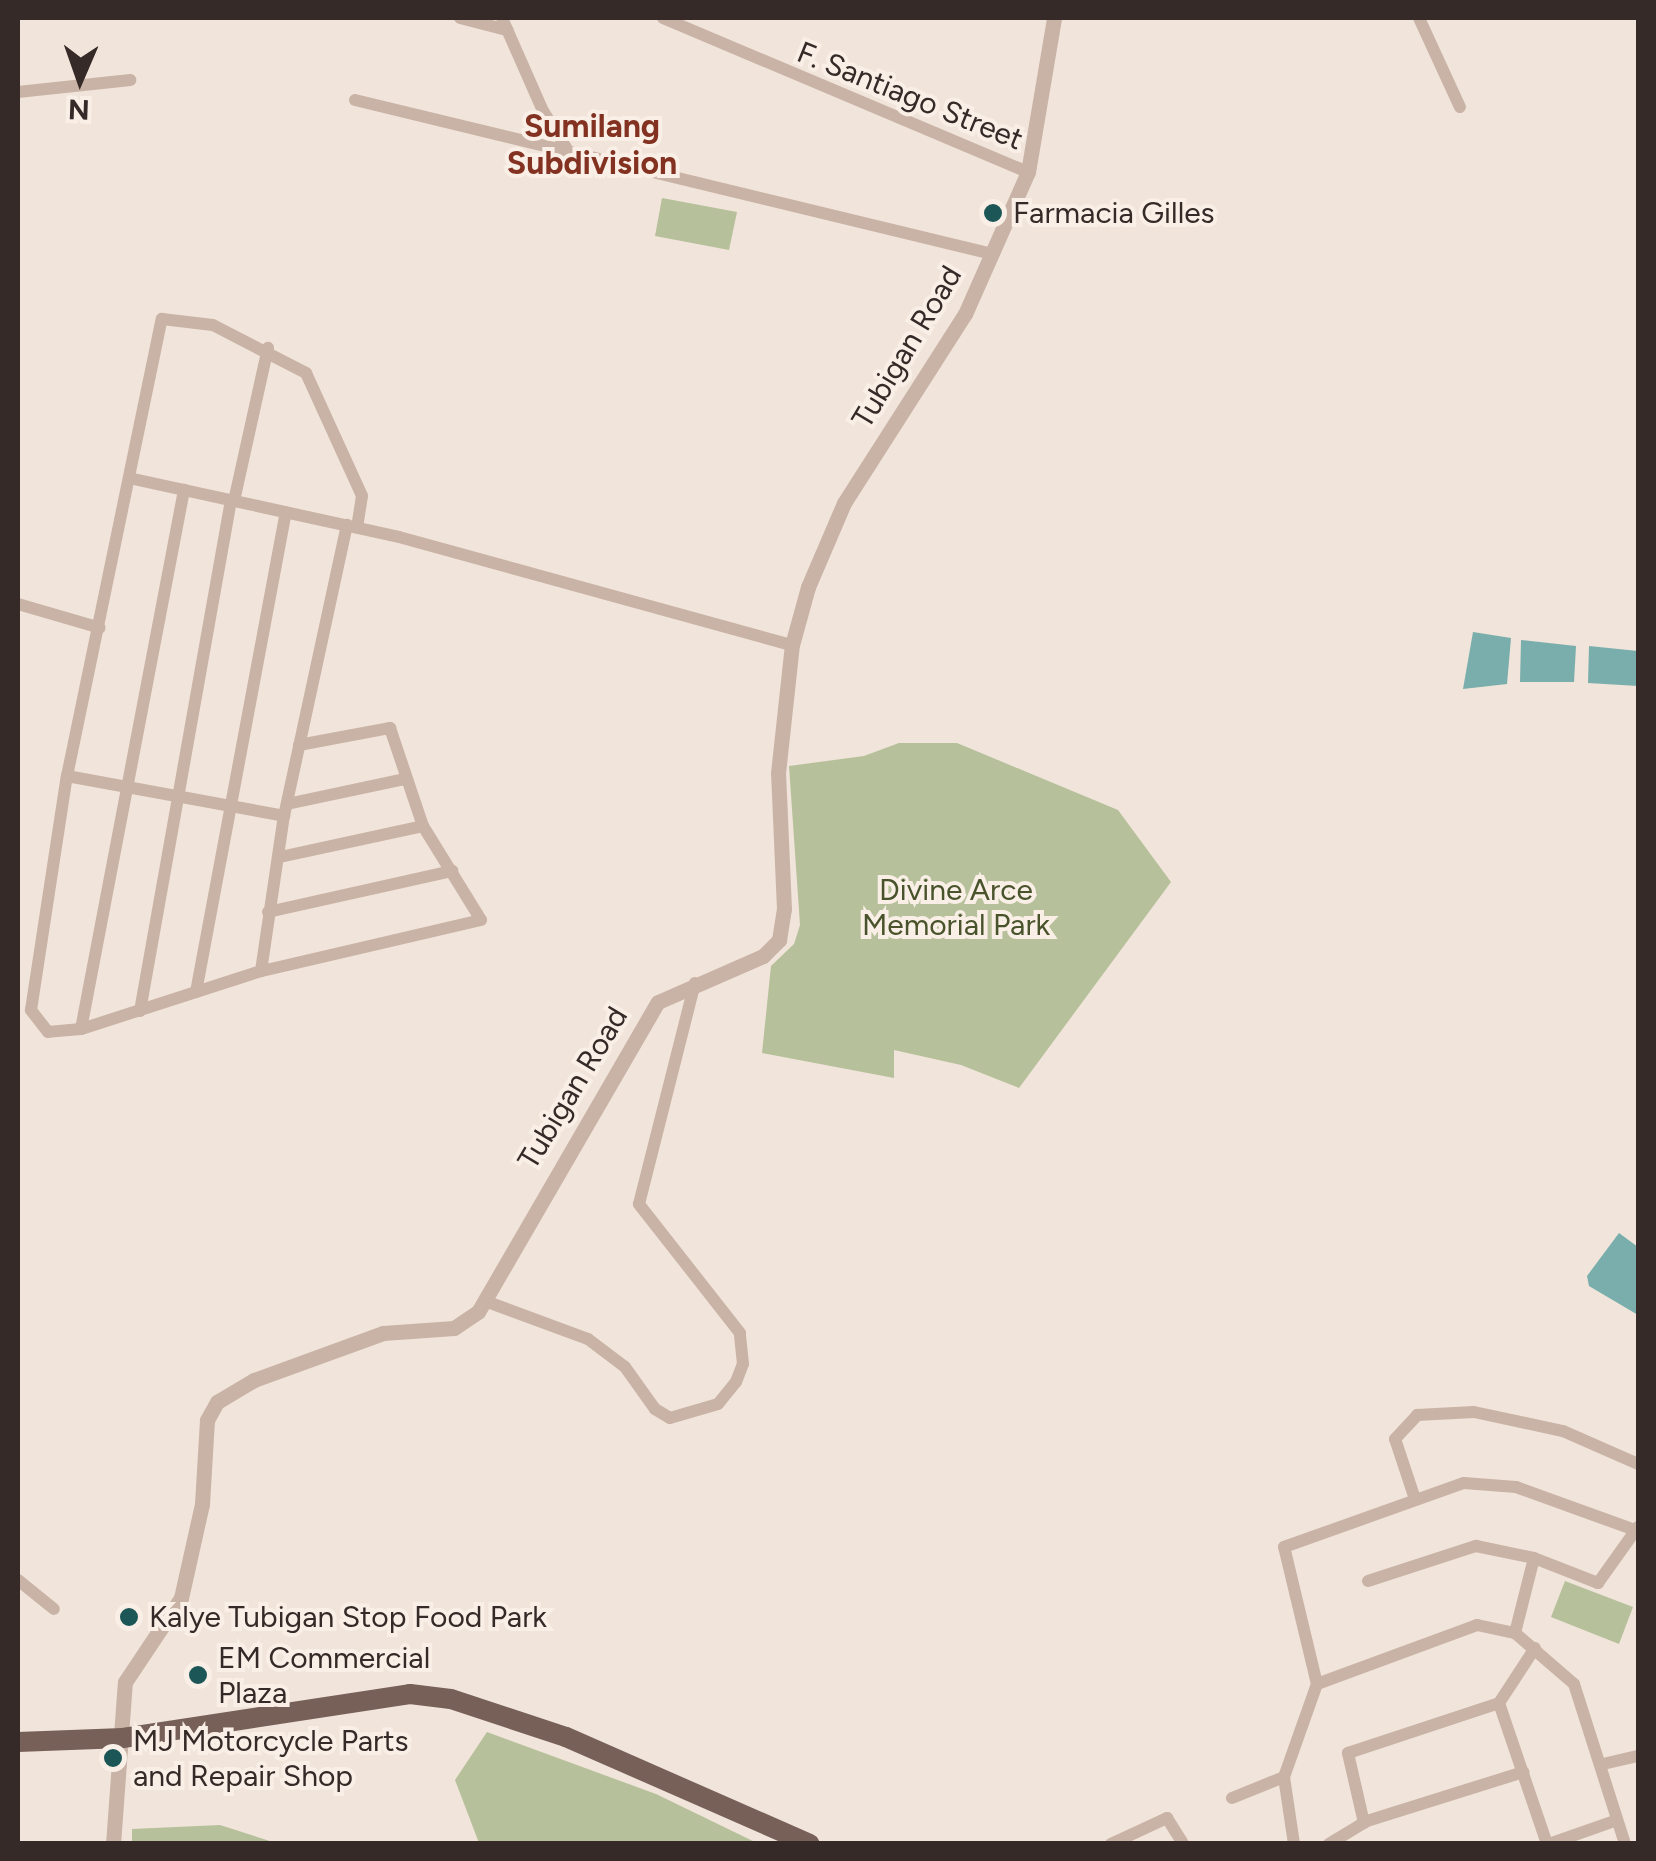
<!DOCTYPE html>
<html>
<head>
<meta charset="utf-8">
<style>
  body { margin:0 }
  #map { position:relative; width:1656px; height:1861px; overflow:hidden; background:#f1e4da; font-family:Figtree,sans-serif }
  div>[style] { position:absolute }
  .green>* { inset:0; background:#b6c09a }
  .water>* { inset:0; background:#79aeac }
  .minor>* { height:12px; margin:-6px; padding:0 6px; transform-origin:6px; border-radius:6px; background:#c9b3a6 }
  .tertiary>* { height:15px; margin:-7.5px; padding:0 7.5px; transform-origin:7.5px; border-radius:7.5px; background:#c9b3a6 }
  .primary>* { height:20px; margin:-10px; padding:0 10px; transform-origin:10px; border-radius:10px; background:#776058 }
  .dots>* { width:28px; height:28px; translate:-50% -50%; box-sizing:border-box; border:5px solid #f9efe6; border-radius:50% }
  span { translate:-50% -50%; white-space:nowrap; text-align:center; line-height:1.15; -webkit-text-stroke:8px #f9efe6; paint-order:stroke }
  .street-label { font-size:30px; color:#352a27 }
  .poi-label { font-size:30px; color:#352a27 }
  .left { translate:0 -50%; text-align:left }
  .park-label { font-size:30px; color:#48532b }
  .neighbourhood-label { font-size:32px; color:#833121; font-weight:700 }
  .frame { position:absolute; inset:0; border:20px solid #352a27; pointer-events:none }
  .north { position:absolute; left:30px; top:30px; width:100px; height:100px; -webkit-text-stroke:8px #f9efe6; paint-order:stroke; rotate:182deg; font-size:28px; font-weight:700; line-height:40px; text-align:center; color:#352a27 }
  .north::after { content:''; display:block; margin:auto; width:35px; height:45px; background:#352a27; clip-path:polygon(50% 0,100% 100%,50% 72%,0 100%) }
</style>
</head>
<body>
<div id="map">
  <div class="green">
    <i style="clip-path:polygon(662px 198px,737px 212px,729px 250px,655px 236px)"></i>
    <i style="clip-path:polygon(957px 743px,1118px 810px,1171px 882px,1019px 1088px,961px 1065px,894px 1050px,894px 1078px,762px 1053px,771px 966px,794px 944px,800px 925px,789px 766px,864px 756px,899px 743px)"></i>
    <i style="clip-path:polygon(1565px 1581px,1633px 1607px,1619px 1644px,1551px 1617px)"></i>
    <i style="clip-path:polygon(487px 1732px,656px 1794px,757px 1843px,479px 1843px,455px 1780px)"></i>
    <i style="clip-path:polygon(220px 1825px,276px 1843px,132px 1843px,132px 1829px)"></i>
  </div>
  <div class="water">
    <i style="clip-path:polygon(1473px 632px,1511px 638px,1507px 684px,1463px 689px)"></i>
    <i style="clip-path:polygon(1521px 640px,1576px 646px,1574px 682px,1520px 682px)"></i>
    <i style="clip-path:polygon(1589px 646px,1638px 651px,1638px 686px,1588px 683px)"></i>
    <i style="clip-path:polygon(1619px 1233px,1638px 1247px,1638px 1315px,1589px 1286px,1587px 1276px)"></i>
  </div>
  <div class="minor">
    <i style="left:460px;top:18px;width:49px;rotate:14.3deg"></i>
    <i style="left:502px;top:18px;width:102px;rotate:66.2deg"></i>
    <i style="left:543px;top:111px;width:54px;rotate:57.8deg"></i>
    <i style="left:663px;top:18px;width:396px;rotate:22.9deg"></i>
    <i style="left:1419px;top:18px;width:98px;rotate:65.3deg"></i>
    <i style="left:18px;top:92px;width:113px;rotate:-6.1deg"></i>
    <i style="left:355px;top:100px;width:655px;rotate:13.59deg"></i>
    <i style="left:129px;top:478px;width:276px;rotate:12.3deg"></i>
    <i style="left:399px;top:537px;width:408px;rotate:15.4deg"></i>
    <i style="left:234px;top:501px;width:157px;rotate:-77.5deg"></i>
    <i style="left:18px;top:604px;width:85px;rotate:16.3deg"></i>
    <i style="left:299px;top:745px;width:93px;rotate:-10.6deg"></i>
    <i style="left:390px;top:728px;width:103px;rotate:71.4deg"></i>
    <i style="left:423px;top:826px;width:110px;rotate:58.3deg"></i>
    <i style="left:481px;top:920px;width:226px;rotate:166.9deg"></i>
    <i style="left:261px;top:971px;width:189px;rotate:162.1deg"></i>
    <i style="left:81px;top:1029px;width:33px;rotate:175deg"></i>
    <i style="left:48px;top:1032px;width:28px;rotate:-128deg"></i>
    <i style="left:31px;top:1010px;width:237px;rotate:-81.3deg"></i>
    <i style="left:67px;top:776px;width:467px;rotate:-78.3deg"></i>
    <i style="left:162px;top:319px;width:51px;rotate:6.7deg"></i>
    <i style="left:213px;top:325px;width:105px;rotate:27.3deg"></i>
    <i style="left:306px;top:373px;width:135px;rotate:65.5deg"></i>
    <i style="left:362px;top:496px;width:31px;rotate:99deg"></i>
    <i style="left:67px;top:776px;width:221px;rotate:10.4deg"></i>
    <i style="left:287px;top:804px;width:121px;rotate:-12deg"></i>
    <i style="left:280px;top:857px;width:146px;rotate:-12.2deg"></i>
    <i style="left:268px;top:912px;width:189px;rotate:-12.6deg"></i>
    <i style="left:261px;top:971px;width:157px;rotate:-81.6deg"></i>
    <i style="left:284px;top:816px;width:298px;rotate:-77.8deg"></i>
    <i style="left:196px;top:992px;width:488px;rotate:-79.4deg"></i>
    <i style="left:140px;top:1011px;width:519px;rotate:-79.9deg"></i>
    <i style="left:81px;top:1029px;width:549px;rotate:-79.18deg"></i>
    <i style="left:485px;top:1301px;width:110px;rotate:20.3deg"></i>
    <i style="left:588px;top:1339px;width:46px;rotate:37.1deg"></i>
    <i style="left:625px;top:1367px;width:52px;rotate:54.5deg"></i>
    <i style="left:655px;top:1409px;width:17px;rotate:31deg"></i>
    <i style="left:670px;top:1418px;width:50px;rotate:-16.3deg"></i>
    <i style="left:718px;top:1404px;width:28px;rotate:-51deg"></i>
    <i style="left:736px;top:1382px;width:19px;rotate:-69deg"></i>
    <i style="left:743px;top:1364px;width:31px;rotate:-96deg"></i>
    <i style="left:740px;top:1333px;width:164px;rotate:-128.1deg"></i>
    <i style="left:639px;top:1204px;width:228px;rotate:-75.8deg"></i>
    <i style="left:1415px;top:1499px;width:63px;rotate:-108.4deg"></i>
    <i style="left:1395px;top:1439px;width:33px;rotate:-47deg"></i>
    <i style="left:1417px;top:1415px;width:57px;rotate:-3deg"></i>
    <i style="left:1474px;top:1412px;width:91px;rotate:12.1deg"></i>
    <i style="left:1563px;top:1431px;width:82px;rotate:23.7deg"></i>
    <i style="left:18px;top:1580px;width:46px;rotate:38.9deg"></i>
    <i style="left:1368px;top:1581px;width:114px;rotate:-18deg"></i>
    <i style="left:1476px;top:1546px;width:59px;rotate:11.7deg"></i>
    <i style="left:1534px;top:1558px;width:69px;rotate:21.3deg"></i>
    <i style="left:1598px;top:1583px;width:69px;rotate:-54.5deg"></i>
    <i style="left:1515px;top:1633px;width:77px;rotate:-75.8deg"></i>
    <i style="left:1535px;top:1648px;width:66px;rotate:123.2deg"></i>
    <i style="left:1499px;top:1703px;width:149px;rotate:71.2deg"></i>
    <i style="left:1317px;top:1684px;width:171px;rotate:-20.2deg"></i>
    <i style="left:1477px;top:1625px;width:39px;rotate:12deg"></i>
    <i style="left:1515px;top:1633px;width:78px;rotate:40.8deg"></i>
    <i style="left:1574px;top:1684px;width:168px;rotate:72.3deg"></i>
    <i style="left:1603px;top:1764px;width:36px;rotate:-13deg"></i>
    <i style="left:1232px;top:1798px;width:56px;rotate:-22deg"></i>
    <i style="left:1364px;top:1823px;width:72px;rotate:-102.9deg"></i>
    <i style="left:1348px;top:1753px;width:159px;rotate:-18.3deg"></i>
    <i style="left:1111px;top:1844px;width:62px;rotate:-24.9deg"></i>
    <i style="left:1167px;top:1818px;width:31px;rotate:58deg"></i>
    <i style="left:1294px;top:1844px;width:68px;rotate:-98.5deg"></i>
    <i style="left:1284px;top:1777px;width:99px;rotate:-70.5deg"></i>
    <i style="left:1317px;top:1684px;width:141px;rotate:-103.5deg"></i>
    <i style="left:1284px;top:1547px;width:191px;rotate:-19.6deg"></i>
    <i style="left:1464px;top:1483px;width:52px;rotate:4.4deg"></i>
    <i style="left:1516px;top:1487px;width:127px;rotate:19.9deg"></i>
    <i style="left:1329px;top:1844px;width:44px;rotate:-31.2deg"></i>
    <i style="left:1367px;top:1821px;width:164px;rotate:-17.4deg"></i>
    <i style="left:1549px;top:1844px;width:72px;rotate:-19.4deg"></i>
  </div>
  <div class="tertiary">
    <i style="left:113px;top:1844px;width:162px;rotate:-85.8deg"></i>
    <i style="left:125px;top:1682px;width:101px;rotate:-56.3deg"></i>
    <i style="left:181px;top:1598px;width:96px;rotate:-77.4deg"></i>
    <i style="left:202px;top:1504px;width:84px;rotate:-86.6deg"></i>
    <i style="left:207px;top:1420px;width:21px;rotate:-61deg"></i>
    <i style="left:217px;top:1402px;width:43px;rotate:-30.7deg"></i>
    <i style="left:254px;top:1380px;width:137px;rotate:-20deg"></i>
    <i style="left:383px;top:1333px;width:71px;rotate:-4deg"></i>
    <i style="left:454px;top:1328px;width:29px;rotate:-34deg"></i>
    <i style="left:478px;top:1312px;width:358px;rotate:-59.9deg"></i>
    <i style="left:658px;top:1002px;width:115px;rotate:-23.7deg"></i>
    <i style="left:763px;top:956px;width:23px;rotate:-45deg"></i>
    <i style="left:779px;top:940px;width:31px;rotate:-81deg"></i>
    <i style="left:784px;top:909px;width:136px;rotate:-92.5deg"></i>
    <i style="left:778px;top:773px;width:129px;rotate:-83.8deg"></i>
    <i style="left:792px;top:645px;width:60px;rotate:-74.6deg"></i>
    <i style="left:808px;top:587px;width:91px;rotate:-66.8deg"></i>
    <i style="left:844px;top:503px;width:224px;rotate:-57.4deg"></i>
    <i style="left:965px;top:314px;width:155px;rotate:-66.1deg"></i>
    <i style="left:1028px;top:172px;width:156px;rotate:-80.4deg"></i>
  </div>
  <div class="primary">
    <i style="left:18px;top:1742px;width:105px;rotate:-2.2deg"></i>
    <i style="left:123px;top:1738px;width:290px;rotate:-8.7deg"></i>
    <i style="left:410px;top:1694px;width:41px;rotate:7deg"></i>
    <i style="left:451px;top:1699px;width:121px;rotate:18.3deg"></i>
    <i style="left:566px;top:1737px;width:266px;rotate:23.7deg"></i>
  </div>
  <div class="dots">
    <i style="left:993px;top:213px;background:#1d5656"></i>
    <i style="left:129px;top:1617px;background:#1d5656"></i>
    <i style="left:198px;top:1675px;background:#1d5656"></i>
    <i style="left:113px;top:1758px;background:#1d5656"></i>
  </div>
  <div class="street-label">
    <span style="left:910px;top:96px;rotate:22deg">F. Santiago Street</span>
    <span style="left:907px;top:347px;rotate:-59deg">Tubigan Road</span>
    <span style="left:573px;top:1088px;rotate:-59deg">Tubigan Road</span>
  </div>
  <div class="poi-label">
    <span class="left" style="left:1013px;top:213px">Farmacia Gilles</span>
    <span class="left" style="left:149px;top:1617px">Kalye Tubigan Stop Food Park</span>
    <span class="left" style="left:218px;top:1675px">EM Commercial<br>Plaza</span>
    <span class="left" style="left:133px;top:1758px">MJ Motorcycle Parts<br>and Repair Shop</span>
  </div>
  <div class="park-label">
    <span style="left:956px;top:907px">Divine Arce<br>Memorial Park</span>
  </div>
  <div class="neighbourhood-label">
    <span style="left:592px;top:145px">Sumilang<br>Subdivision</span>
  </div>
  <div class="frame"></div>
  <div class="north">N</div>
</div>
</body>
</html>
